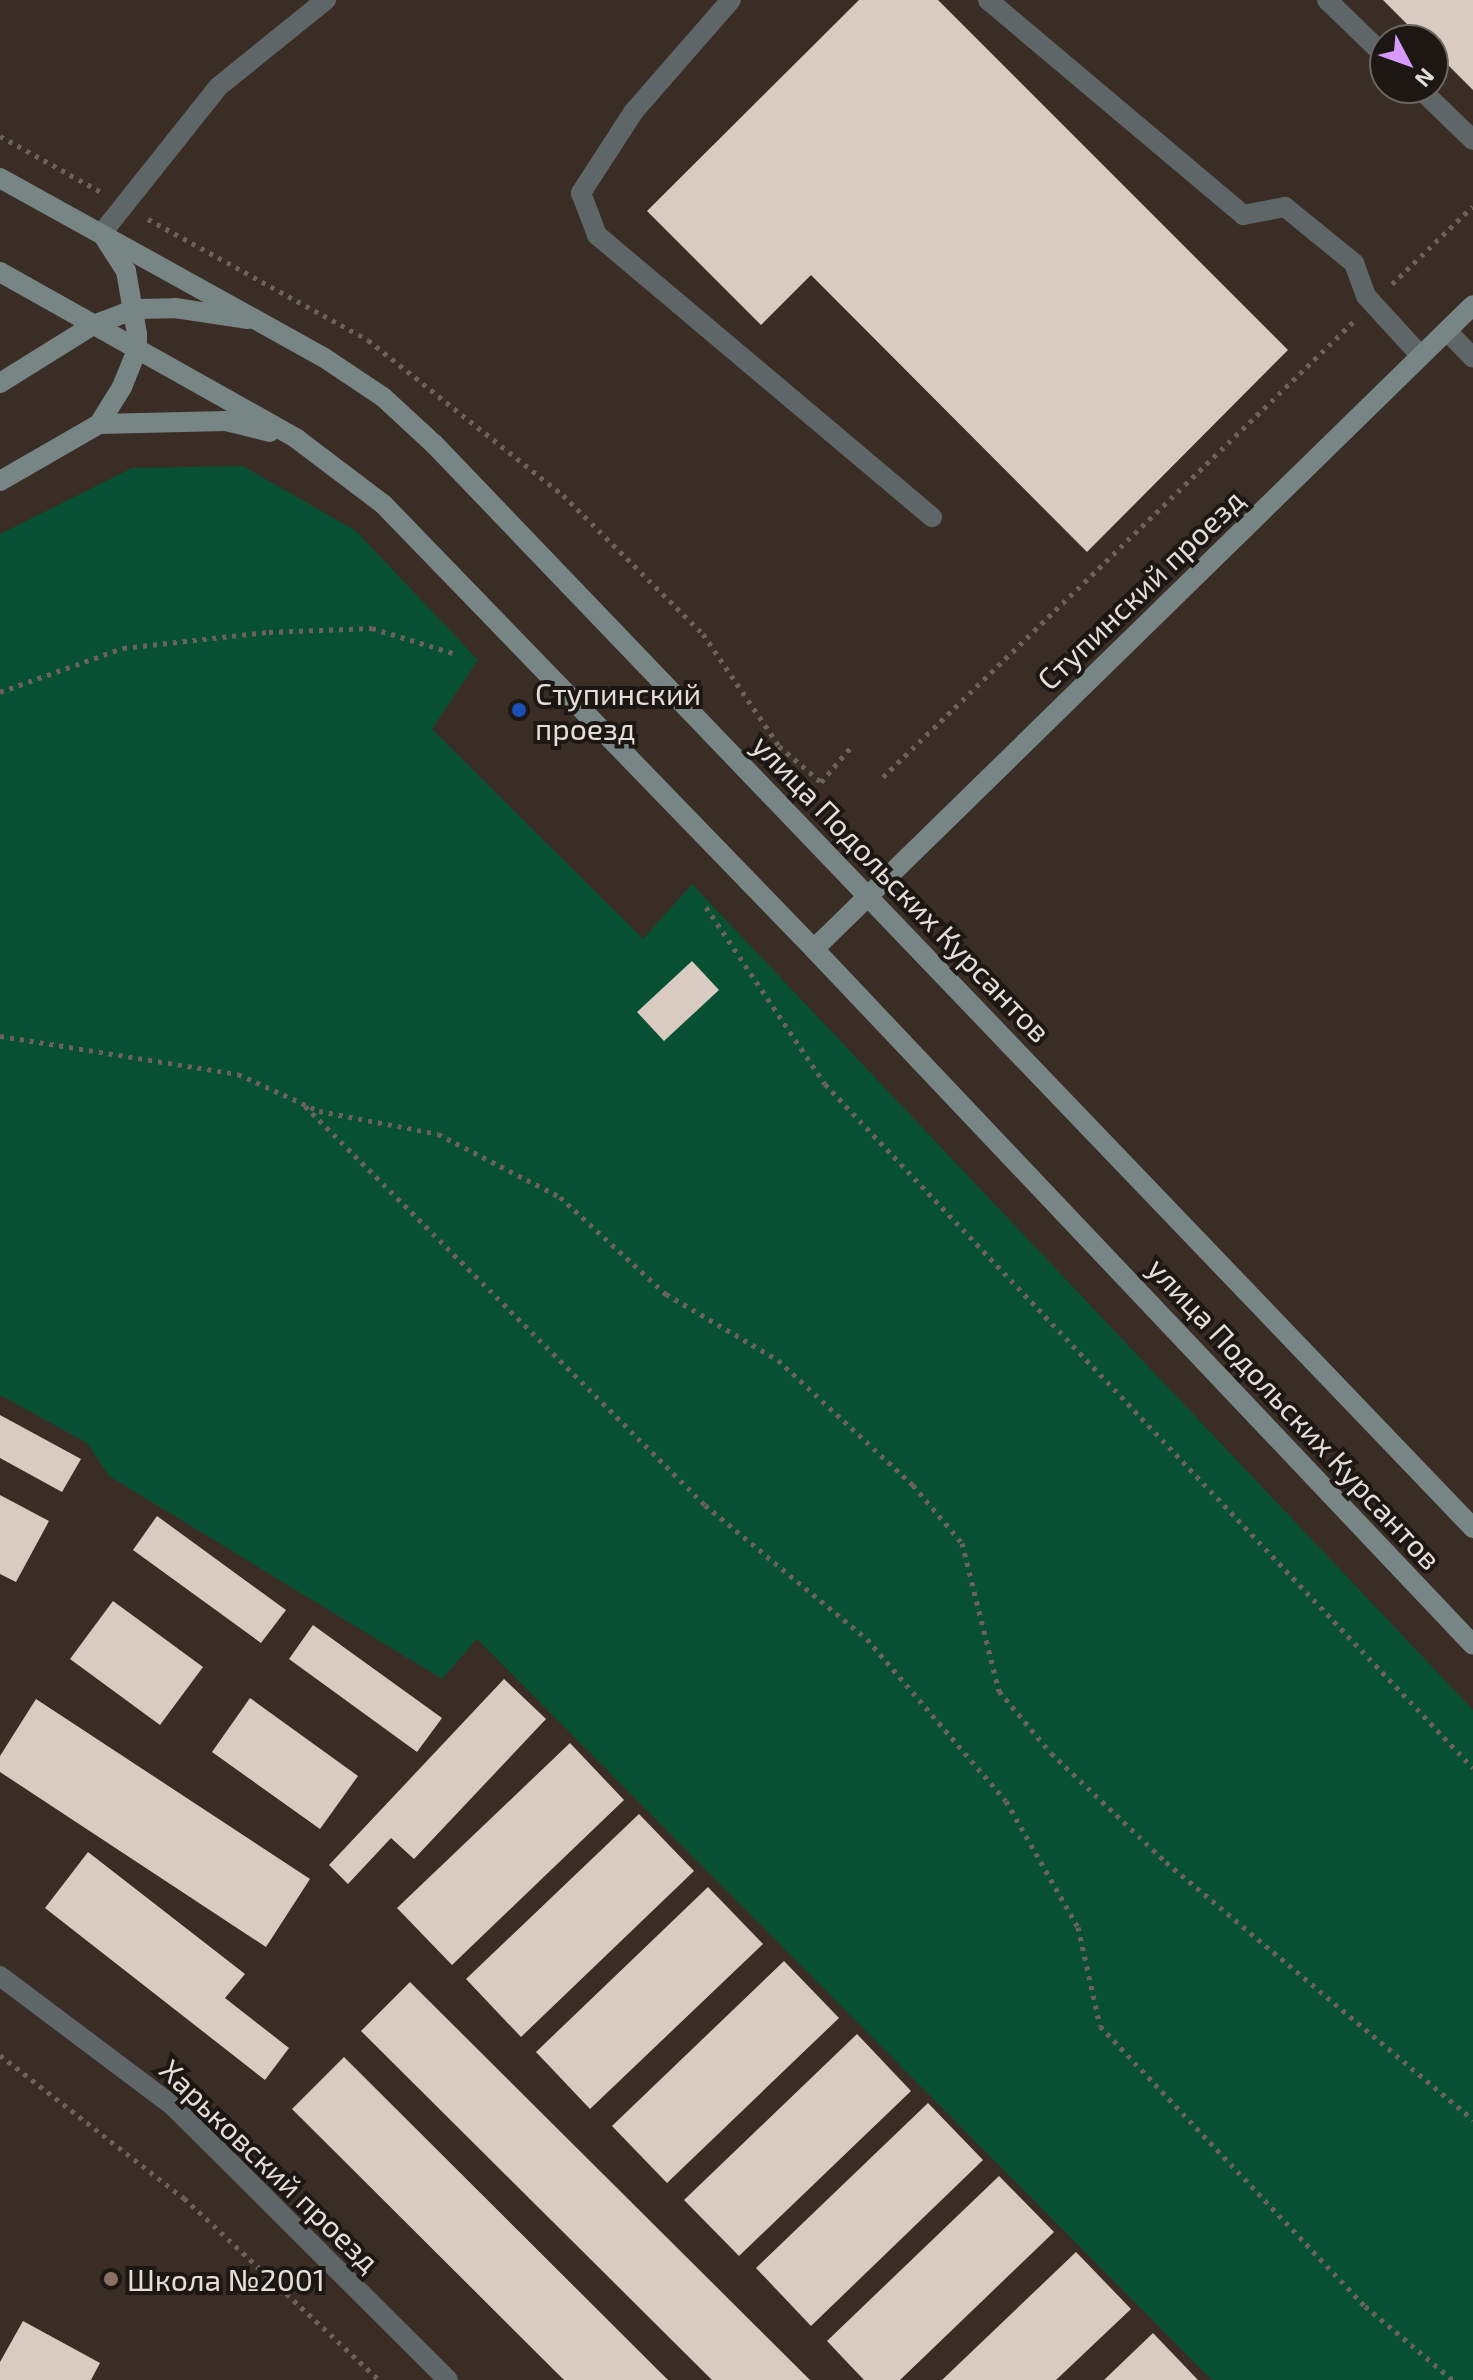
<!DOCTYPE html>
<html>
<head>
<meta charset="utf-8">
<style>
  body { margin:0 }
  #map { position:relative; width:1473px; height:2380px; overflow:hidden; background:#3a2d25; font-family:"Exo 2",sans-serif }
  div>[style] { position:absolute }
  .green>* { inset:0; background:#085034 }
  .building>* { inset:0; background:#d9cbbf }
  .path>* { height:5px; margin-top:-2.5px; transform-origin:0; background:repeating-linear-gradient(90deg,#6d625b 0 4px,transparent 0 10px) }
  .lane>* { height:20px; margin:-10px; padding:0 10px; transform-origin:10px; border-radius:10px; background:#5e6667 }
  .street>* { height:20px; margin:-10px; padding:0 10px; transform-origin:10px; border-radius:10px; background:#5e6667 }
  .secondary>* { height:20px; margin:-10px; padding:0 10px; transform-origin:10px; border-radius:10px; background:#778585 }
  .dots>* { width:22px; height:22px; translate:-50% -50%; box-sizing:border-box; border:4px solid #1c1713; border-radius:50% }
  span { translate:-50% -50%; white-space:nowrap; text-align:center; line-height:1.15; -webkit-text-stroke:8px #1c1713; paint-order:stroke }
  .street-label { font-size:30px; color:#e5ddd8 }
  .poi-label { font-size:30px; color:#e5ddd8 }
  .left { translate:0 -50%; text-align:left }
  .north { position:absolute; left:1369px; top:24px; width:80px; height:80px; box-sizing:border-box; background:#1c1713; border:2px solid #6c6662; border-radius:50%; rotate:131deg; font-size:22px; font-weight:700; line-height:32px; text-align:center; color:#e5ddd8 }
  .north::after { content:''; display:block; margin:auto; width:28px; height:36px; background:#d69bfa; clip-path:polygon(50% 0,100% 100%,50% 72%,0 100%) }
</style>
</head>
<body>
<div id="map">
  <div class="green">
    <i style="clip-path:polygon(243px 466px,356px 531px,478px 660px,432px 729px,643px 939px,692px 884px,1473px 1710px,1473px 2380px,1212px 2380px,477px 1639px,442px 1679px,109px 1476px,87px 1443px,0 1395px,0 534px,132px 468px)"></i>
  </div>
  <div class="building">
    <i style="clip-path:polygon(859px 0,938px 0,1288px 350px,1087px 552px,811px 275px,761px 325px,647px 211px)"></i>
    <i style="clip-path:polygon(1383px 0,1473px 0,1473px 90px,1433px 50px,1433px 40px,1423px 40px)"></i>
    <i style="clip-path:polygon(692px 961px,719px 990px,664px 1041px,637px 1012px)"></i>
    <i style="clip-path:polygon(0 1415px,81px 1459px,62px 1492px,0 1458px)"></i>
    <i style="clip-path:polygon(0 1495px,49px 1521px,16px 1582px,0 1574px)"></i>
    <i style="clip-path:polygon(157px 1516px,286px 1610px,261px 1643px,133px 1550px)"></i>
    <i style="clip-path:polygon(113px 1601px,203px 1667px,160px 1725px,70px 1659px)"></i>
    <i style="clip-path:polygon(313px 1625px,442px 1718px,417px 1752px,289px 1659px)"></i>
    <i style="clip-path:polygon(504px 1679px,546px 1719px,414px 1859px,391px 1838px,348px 1884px,329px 1865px)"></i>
    <i style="clip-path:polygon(250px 1698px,358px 1776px,320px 1829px,212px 1752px)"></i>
    <i style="clip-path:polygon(36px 1699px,310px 1879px,266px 1947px,0 1772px,0 1756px)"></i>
    <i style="clip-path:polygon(570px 1743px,624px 1800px,452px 1965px,397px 1908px)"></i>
    <i style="clip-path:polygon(639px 1814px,694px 1871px,521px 2037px,466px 1979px)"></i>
    <i style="clip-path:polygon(88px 1852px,245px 1974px,225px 1998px,289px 2048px,265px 2080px,45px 1908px)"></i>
    <i style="clip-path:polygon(708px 1887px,763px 1944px,590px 2109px,536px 2052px)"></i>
    <i style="clip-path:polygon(784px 1961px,839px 2018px,667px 2183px,612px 2126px)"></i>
    <i style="clip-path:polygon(410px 1982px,810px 2380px,712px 2380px,361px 2031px)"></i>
    <i style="clip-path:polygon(857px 2034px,911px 2091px,739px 2256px,684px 2200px)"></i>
    <i style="clip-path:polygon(344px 2057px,668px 2380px,564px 2380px,292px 2109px)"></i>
    <i style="clip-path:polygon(928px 2103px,983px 2160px,811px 2326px,756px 2268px)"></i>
    <i style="clip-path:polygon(999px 2176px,1054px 2232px,900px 2380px,864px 2380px,827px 2341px)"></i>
    <i style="clip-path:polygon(1076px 2252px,1131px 2309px,1056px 2380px,942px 2380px)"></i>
    <i style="clip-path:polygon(23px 2321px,100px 2363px,91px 2380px,0 2380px,0 2362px)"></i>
    <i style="clip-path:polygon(1153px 2333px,1198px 2380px,1104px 2380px)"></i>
  </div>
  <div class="path">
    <i style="left:0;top:136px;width:115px;rotate:29deg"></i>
    <i style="left:148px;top:219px;width:251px;rotate:28.8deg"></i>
    <i style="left:368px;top:340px;width:249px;rotate:38.5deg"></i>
    <i style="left:563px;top:495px;width:197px;rotate:44.8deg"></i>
    <i style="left:703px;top:634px;width:135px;rotate:55.8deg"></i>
    <i style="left:779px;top:746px;width:55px;rotate:40.6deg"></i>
    <i style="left:821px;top:782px;width:48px;rotate:-49.3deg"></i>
    <i style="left:1392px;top:284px;width:112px;rotate:-43.9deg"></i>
    <i style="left:0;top:692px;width:131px;rotate:-19.7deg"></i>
    <i style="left:123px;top:648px;width:147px;rotate:-6.3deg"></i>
    <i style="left:269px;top:632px;width:103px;rotate:-2.2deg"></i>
    <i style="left:372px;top:628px;width:88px;rotate:17.2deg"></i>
    <i style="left:883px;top:777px;width:654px;rotate:-44.07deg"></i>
    <i style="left:706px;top:907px;width:213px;rotate:56.1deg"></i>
    <i style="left:825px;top:1084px;width:942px;rotate:46.55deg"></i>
    <i style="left:0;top:1036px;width:241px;rotate:9.1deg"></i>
    <i style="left:238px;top:1074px;width:89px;rotate:24.6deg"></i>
    <i style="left:319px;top:1111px;width:121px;rotate:10.9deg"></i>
    <i style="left:438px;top:1134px;width:137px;rotate:27.3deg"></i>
    <i style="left:560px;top:1197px;width:144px;rotate:42.5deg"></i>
    <i style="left:666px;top:1294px;width:130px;rotate:30.5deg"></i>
    <i style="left:778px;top:1360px;width:184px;rotate:42.8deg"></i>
    <i style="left:913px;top:1485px;width:76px;rotate:49.8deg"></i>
    <i style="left:962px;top:1543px;width:153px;rotate:76deg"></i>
    <i style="left:999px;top:1691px;width:81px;rotate:50deg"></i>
    <i style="left:1051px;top:1753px;width:158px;rotate:43.5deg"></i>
    <i style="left:1166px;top:1862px;width:401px;rotate:40deg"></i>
    <i style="left:305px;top:1106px;width:565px;rotate:44.93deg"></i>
    <i style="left:705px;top:1505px;width:210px;rotate:39.6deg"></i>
    <i style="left:867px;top:1639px;width:213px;rotate:49.4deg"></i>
    <i style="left:1006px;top:1801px;width:145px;rotate:60.3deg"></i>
    <i style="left:1078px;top:1927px;width:101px;rotate:77.5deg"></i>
    <i style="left:1100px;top:2026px;width:386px;rotate:46.6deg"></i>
    <i style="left:1365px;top:2306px;width:115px;rotate:40.1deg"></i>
    <i style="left:0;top:2055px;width:233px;rotate:37.9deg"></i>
    <i style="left:184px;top:2198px;width:267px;rotate:43deg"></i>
  </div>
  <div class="lane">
    <i style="left:731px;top:0;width:147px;rotate:131.1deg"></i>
    <i style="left:634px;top:111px;width:98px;rotate:122.9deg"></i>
    <i style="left:581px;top:193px;width:45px;rotate:69.1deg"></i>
    <i style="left:597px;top:235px;width:438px;rotate:40.1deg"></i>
    <i style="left:988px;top:0;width:334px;rotate:40.1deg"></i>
    <i style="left:1243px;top:215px;width:43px;rotate:-10.8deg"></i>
    <i style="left:1285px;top:207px;width:89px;rotate:39.1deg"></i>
    <i style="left:1354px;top:263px;width:35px;rotate:70deg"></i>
    <i style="left:1366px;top:296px;width:81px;rotate:47.5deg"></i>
    <i style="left:1327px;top:0;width:81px;rotate:44deg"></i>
    <i style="left:1419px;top:88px;width:75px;rotate:43.9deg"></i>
    <i style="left:102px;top:233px;width:186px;rotate:-51.5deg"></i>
    <i style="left:218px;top:87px;width:139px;rotate:-38.9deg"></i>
    <i style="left:1447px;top:331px;width:37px;rotate:46deg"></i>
  </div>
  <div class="street">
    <i style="left:0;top:1976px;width:216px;rotate:36.9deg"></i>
    <i style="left:173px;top:2106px;width:388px;rotate:44.9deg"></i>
  </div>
  <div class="secondary">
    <i style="left:0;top:178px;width:369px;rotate:29deg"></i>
    <i style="left:323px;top:357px;width:72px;rotate:33.7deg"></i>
    <i style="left:383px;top:397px;width:69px;rotate:42.7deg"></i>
    <i style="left:434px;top:444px;width:1502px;rotate:46.21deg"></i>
    <i style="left:0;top:272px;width:341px;rotate:29.3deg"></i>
    <i style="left:297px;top:439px;width:108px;rotate:37.1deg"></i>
    <i style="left:383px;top:504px;width:620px;rotate:45.92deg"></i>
    <i style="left:814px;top:949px;width:958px;rotate:46.56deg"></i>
    <i style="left:0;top:383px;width:110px;rotate:-31.9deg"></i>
    <i style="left:93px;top:325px;width:46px;rotate:-20.4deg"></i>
    <i style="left:136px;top:309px;width:39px;rotate:-1deg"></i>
    <i style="left:175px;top:308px;width:74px;rotate:8.6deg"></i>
    <i style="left:99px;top:424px;width:44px;rotate:-58.1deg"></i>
    <i style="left:122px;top:387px;width:40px;rotate:-68deg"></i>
    <i style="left:137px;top:350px;width:16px;rotate:-90deg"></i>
    <i style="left:137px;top:334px;width:64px;rotate:-99.9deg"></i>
    <i style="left:126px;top:271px;width:40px;rotate:-122.9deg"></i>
    <i style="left:0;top:481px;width:114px;rotate:-29.9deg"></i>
    <i style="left:99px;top:424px;width:127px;rotate:-1.4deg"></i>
    <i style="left:226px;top:421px;width:45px;rotate:14deg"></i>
    <i style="left:814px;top:949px;width:921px;rotate:-44.34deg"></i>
  </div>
  <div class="dots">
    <i style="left:519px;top:710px;background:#1a4fb4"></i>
    <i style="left:111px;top:2279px;background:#8d6e63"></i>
  </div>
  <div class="street-label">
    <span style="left:1140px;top:589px;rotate:-44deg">Ступинский проезд</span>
    <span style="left:902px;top:888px;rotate:46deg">улица Подольских Курсантов</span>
    <span style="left:1295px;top:1413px;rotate:47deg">улица Подольских Курсантов</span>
    <span style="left:270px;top:2165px;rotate:44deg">Харьковский проезд</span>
  </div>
  <div class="poi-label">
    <span class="left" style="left:535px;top:710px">Ступинский<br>проезд</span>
    <span class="left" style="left:127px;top:2279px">Школа №2001</span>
  </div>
  <div class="north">N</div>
</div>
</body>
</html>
